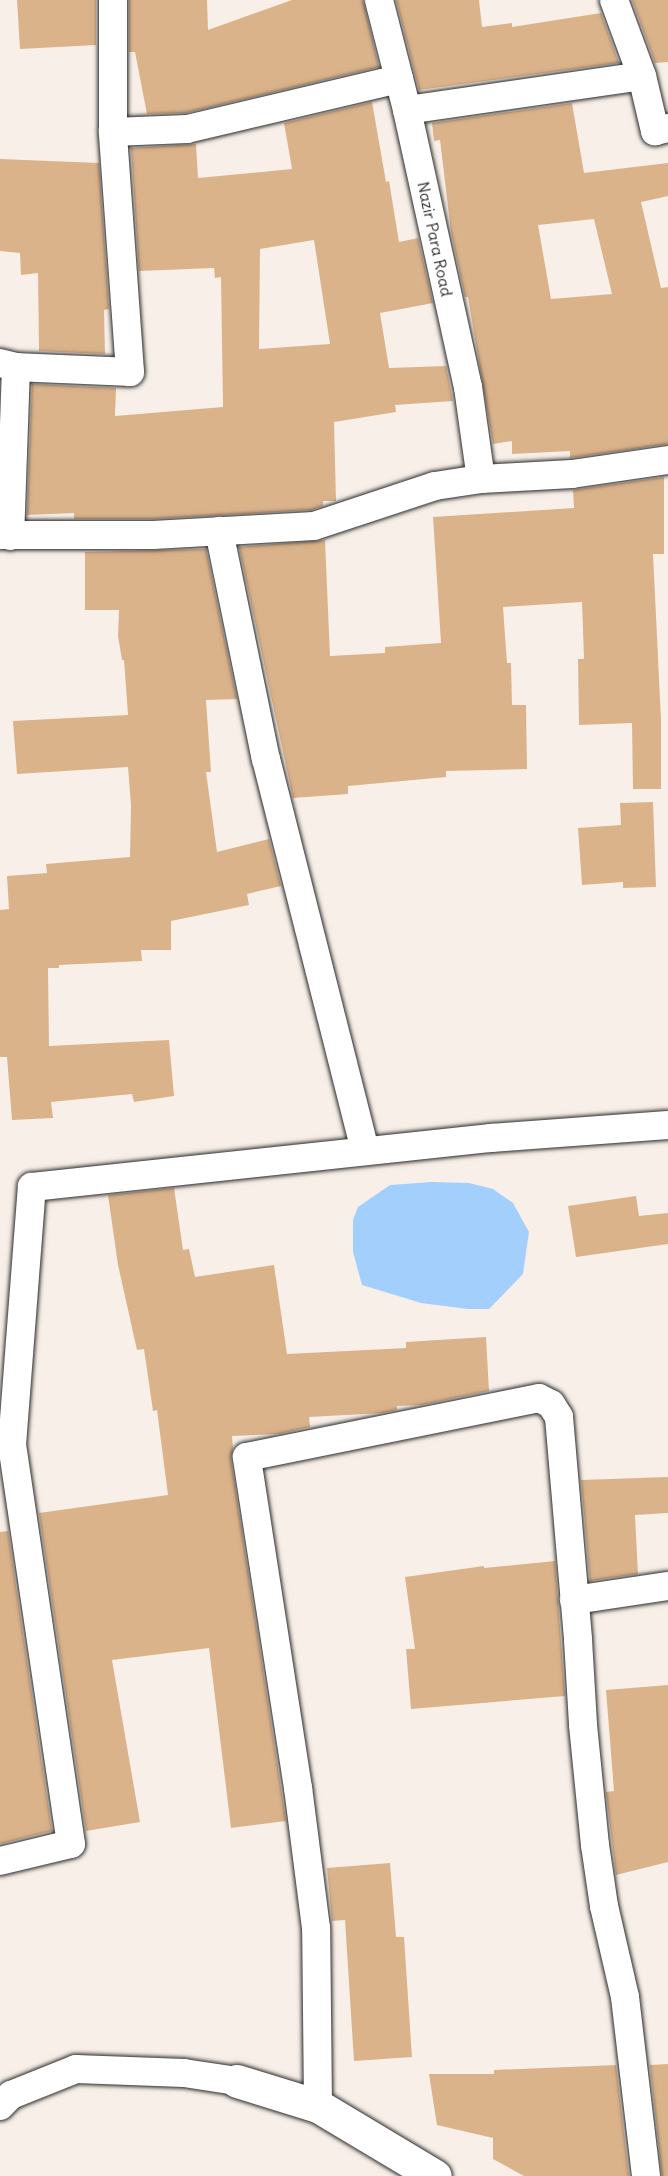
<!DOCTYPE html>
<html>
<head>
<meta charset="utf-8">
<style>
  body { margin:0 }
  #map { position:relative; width:668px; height:2176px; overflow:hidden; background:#f8f0e8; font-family:Delius,sans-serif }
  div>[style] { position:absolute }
  .water>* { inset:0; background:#a3cffd }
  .building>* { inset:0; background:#dab38b }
  .roads { filter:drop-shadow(0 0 2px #2b2b2b) drop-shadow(0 0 2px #2b2b2b) }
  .street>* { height:28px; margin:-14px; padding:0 14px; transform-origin:14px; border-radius:14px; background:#fff }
  .secondary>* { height:33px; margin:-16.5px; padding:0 16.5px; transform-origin:16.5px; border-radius:16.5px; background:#fff }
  span { translate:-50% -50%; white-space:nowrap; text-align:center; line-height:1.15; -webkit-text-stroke:4.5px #fff; paint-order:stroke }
  .street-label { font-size:16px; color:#2b2b2b }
</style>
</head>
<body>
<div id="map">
  <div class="water">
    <i style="clip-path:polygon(432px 1182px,469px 1183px,493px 1189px,513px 1203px,529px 1232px,523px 1274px,489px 1309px,468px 1309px,421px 1303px,362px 1285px,353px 1252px,353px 1220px,358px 1207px,390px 1185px)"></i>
  </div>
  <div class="building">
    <i style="clip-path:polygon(17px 0,96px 0,96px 45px,20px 49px)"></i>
    <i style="clip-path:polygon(129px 0,207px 0,208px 30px,292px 0,363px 0,379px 67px,185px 113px,147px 114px,135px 52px,129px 52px)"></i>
    <i style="clip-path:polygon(396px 0,479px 0,482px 27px,512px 23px,512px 27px,601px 13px,619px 63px,419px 90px)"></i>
    <i style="clip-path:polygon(632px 0,668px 0,668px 62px,655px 63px)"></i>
    <i style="clip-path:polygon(evenodd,372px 102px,386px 182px,389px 181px,399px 242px,418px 238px,433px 303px,380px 313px,389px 368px,446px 366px,453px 401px,395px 405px,396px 412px,334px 422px,336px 501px,323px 501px,323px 506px,311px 510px,153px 519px,74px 519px,74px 513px,27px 515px,32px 384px,116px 388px,115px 416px,223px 407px,221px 277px,215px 278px,214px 268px,139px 271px,131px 148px,196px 144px,198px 178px,292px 169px,284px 123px,372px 102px,314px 240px,330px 344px,259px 349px,260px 249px,314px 240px)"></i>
    <i style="clip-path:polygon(evenodd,572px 103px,584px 173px,668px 163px,668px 196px,641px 202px,661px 288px,668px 287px,668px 444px,570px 458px,570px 451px,512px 454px,512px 441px,493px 444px,468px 297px,465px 297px,451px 232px,440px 140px,434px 141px,432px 123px,572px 103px,594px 219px,612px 294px,551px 299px,538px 225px,594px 219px)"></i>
    <i style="clip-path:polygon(0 159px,99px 163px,109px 309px,104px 310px,105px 354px,39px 351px,38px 273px,21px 275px,20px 253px,0 251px)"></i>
    <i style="clip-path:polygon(664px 477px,664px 554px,653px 554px,661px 720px,661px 789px,633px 789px,632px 723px,579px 725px,578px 659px,584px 659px,582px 602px,503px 607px,507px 663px,511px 663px,512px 705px,526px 705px,527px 769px,446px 771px,446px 777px,348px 786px,348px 794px,293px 798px,239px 547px,325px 540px,330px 656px,385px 653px,385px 647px,441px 643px,433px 517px,574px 508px,573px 490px)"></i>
    <i style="clip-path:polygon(206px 549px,237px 699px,206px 700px,211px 772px,206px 772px,217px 852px,269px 839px,281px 886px,247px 894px,249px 905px,171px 921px,171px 950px,141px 950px,142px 961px,59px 965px,59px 968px,48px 968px,49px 1046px,169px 1040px,174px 1096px,134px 1102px,132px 1094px,51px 1102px,53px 1118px,12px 1120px,7px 1057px,0 1057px,0 910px,9px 909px,7px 876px,47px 873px,46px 864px,130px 857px,131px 805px,128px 767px,17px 774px,13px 721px,128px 715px,124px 660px,122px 660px,118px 636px,119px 610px,85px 610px,85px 552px)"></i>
    <i style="clip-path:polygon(653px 802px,656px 887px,623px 888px,623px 882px,582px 885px,578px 828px,621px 825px,620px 803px)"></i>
    <i style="clip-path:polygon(174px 1188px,183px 1250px,189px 1249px,195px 1277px,274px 1265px,287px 1354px,406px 1348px,406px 1342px,486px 1337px,489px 1391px,422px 1405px,397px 1406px,397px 1410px,383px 1413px,309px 1417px,310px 1427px,279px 1434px,232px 1436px,233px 1448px,231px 1460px,286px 1821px,231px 1828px,209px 1648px,112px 1660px,140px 1822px,86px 1831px,39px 1513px,168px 1495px,157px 1410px,153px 1411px,144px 1349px,137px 1350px,118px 1265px,108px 1195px)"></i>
    <i style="clip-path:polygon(636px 1196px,639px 1216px,668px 1213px,668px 1244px,576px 1257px,568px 1206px)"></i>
    <i style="clip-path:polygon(668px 1477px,668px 1513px,635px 1515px,638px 1574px,590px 1581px,581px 1480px)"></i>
    <i style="clip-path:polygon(8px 1531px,52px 1831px,0 1844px,0 1532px)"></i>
    <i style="clip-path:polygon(555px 1561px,565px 1696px,411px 1709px,406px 1649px,415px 1649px,405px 1577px,484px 1566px,484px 1568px)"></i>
    <i style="clip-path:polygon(668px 1685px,668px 1862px,616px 1875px,606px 1792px,614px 1791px,606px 1690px)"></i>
    <i style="clip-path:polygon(390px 1863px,396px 1937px,404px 1937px,412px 2057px,354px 2061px,345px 1920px,332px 1921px,327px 1868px)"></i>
    <i style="clip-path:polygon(668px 2064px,668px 2176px,662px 2176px,650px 2065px)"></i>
    <i style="clip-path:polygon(616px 2065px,629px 2176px,524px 2176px,493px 2159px,493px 2138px,437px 2125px,429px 2074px,494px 2074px,494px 2070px)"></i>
  </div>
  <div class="roads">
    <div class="street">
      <i style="left:113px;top:0;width:132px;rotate:90deg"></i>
      <i style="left:379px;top:0;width:114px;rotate:75.7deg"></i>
      <i style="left:407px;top:110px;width:284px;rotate:77.6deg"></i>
      <i style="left:468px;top:387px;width:93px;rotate:82deg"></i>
      <i style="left:614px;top:0;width:81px;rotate:69.8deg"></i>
      <i style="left:407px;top:110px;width:237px;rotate:-8.2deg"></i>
      <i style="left:642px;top:76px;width:57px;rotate:76.7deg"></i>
      <i style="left:655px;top:131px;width:13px;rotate:-13deg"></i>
      <i style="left:0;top:363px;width:16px;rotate:14deg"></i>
      <i style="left:16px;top:367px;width:169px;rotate:92deg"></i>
      <i style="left:16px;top:367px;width:114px;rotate:2.5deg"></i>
      <i style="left:130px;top:372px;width:241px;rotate:-94.1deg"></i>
      <i style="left:113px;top:132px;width:74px;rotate:-2.3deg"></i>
      <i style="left:187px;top:129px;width:218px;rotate:-13.3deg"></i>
      <i style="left:219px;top:531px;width:233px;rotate:78.4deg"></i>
      <i style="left:266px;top:759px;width:404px;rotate:75.8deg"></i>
      <i style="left:0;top:535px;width:153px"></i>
      <i style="left:153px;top:535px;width:161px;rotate:-3.2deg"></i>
      <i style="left:314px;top:526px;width:127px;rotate:-18.3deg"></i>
      <i style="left:435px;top:486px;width:47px;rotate:-8.7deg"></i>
      <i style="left:481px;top:479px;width:91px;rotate:-3.1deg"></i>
      <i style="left:572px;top:474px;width:97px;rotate:-8.3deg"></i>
      <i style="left:574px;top:1600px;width:95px;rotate:-8.5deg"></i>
      <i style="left:0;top:1861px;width:73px;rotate:-13.5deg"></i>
      <i style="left:71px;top:1844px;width:403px;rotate:-98.4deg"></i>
      <i style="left:12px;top:1445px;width:259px;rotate:-85.6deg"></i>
      <i style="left:32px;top:1187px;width:462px;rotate:-6.1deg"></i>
      <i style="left:491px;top:1138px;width:177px;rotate:-4.2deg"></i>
      <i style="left:0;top:2106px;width:16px;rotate:-45deg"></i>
      <i style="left:11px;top:2095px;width:70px;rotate:-21.8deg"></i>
      <i style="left:76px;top:2069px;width:108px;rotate:2.1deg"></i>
      <i style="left:184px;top:2073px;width:54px;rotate:8.6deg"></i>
      <i style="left:318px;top:2106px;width:178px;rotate:-90.6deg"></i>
      <i style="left:316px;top:1928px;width:141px;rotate:-97.3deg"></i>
      <i style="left:298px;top:1788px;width:335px;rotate:-98.8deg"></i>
      <i style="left:247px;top:1457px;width:298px;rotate:-11.4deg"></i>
      <i style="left:539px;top:1398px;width:13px;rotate:27deg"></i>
      <i style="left:551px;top:1404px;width:15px;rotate:58deg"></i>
      <i style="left:559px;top:1417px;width:224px;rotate:85.1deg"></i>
      <i style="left:578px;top:1640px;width:85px;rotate:86.6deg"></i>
      <i style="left:583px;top:1725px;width:121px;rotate:84.3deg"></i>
      <i style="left:595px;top:1845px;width:62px;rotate:81.6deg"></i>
      <i style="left:604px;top:1906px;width:93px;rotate:77deg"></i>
      <i style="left:625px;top:1997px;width:180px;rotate:83.3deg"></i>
    </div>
    <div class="secondary">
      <i style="left:237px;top:2081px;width:85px;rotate:17.2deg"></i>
      <i style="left:318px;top:2106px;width:136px;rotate:30.9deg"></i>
    </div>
  </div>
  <div class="street-label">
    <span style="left:435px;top:239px;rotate:78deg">Nazir Para Road</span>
  </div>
</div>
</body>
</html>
